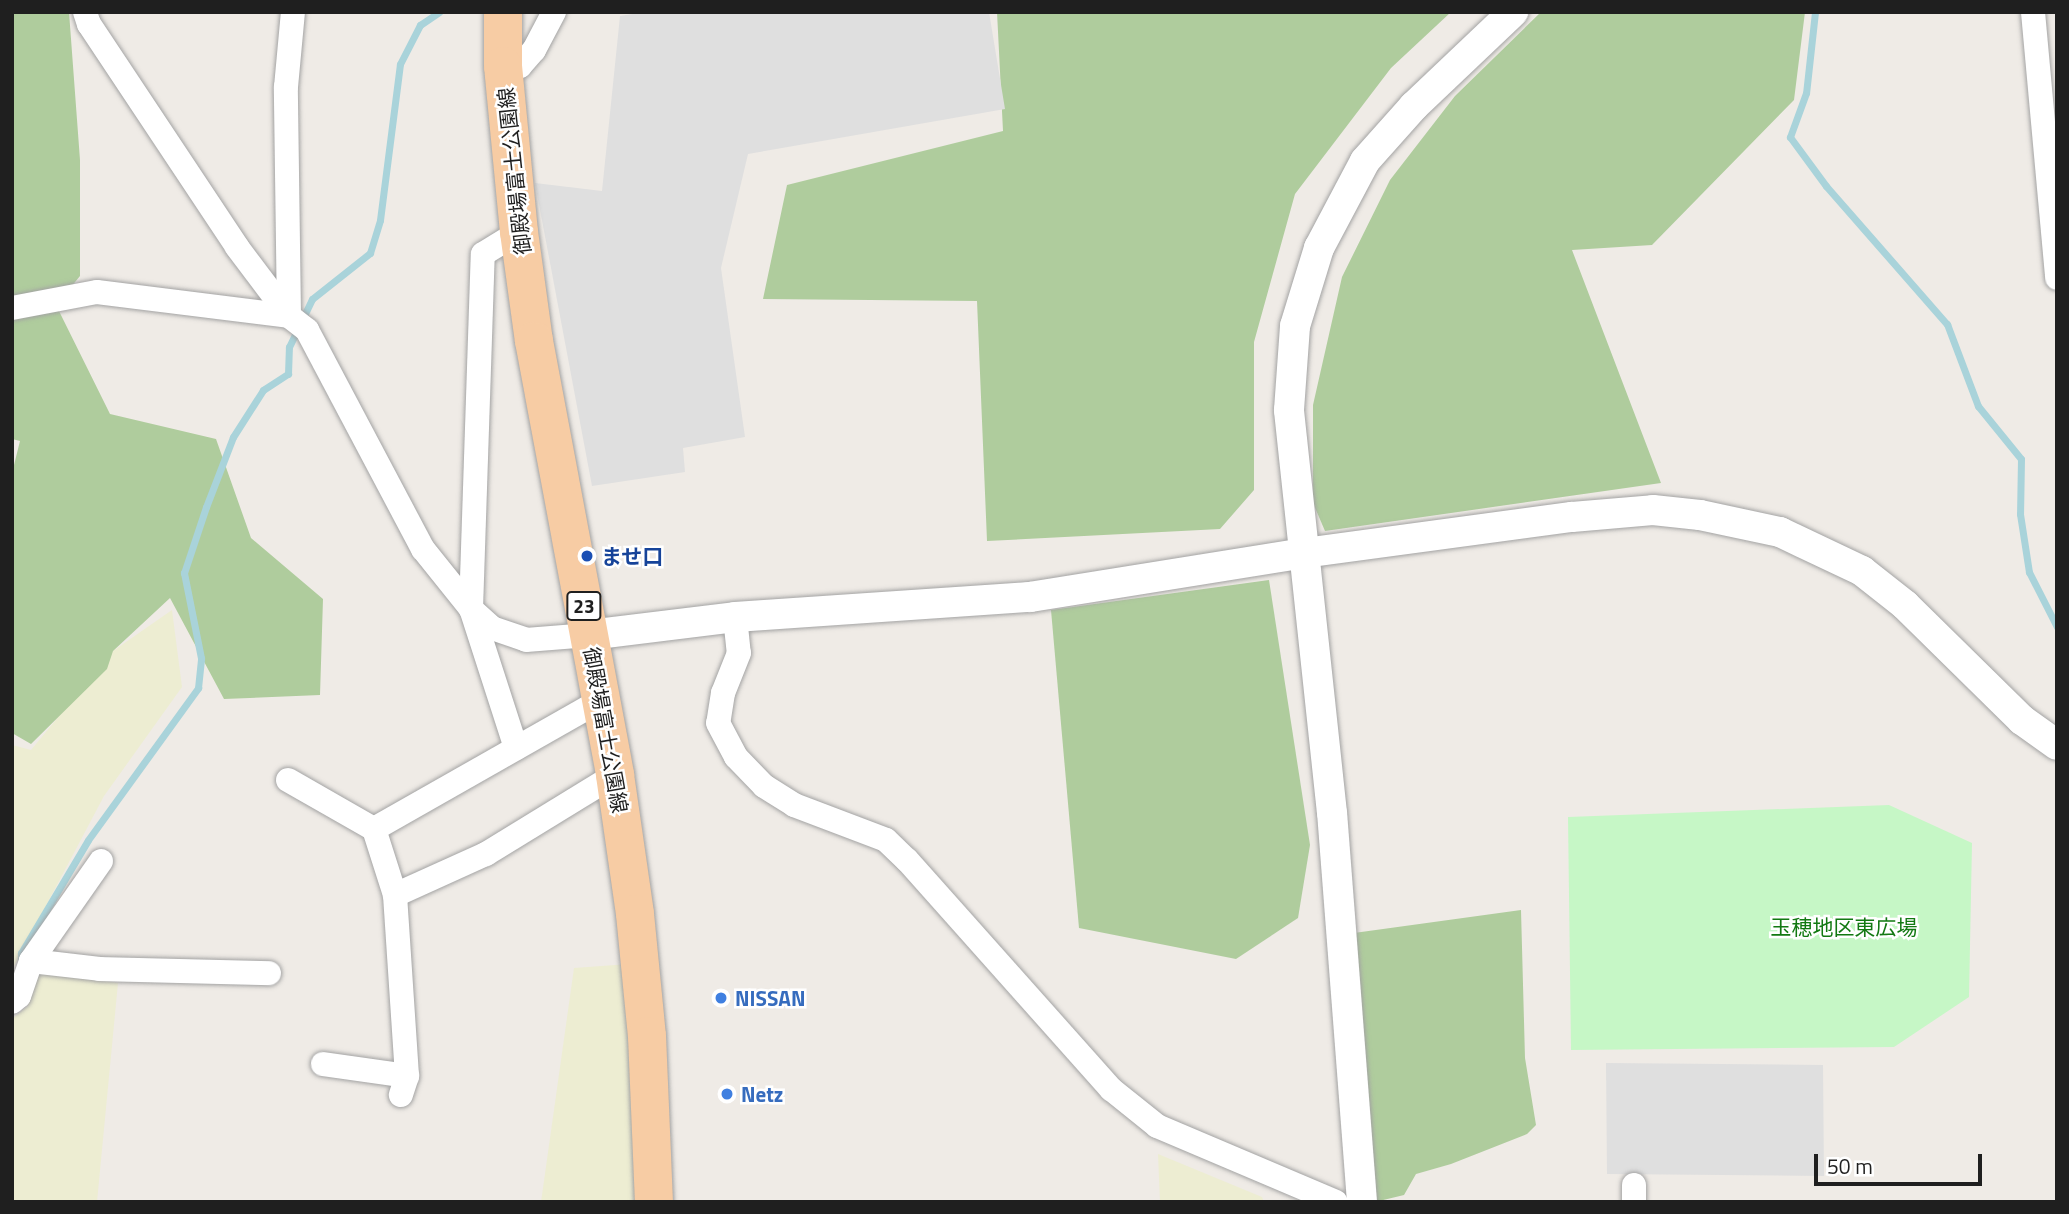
<!DOCTYPE html>
<html>
<head>
<meta charset="utf-8">
<style>
  body { margin:0 }
  #map { position:relative; width:2069px; height:1214px; overflow:hidden; background:#efebe6; font-family:"Titillium Web","Noto Sans JP",sans-serif }
  div>[style] { position:absolute }
  .farmland>* { inset:0; background:#ededd2 }
  .forest>* { inset:0; background:#afcc9d }
  .park>* { inset:0; background:#c6f7c6 }
  .parking>* { inset:0; background:#dfdfdf }
  .stream>* { height:7px; margin:-3.5px; padding:0 3.5px; transform-origin:3.5px; border-radius:3.5px; background:#a9d3da }
  .roads { filter:drop-shadow(0 0 2px #a3a3a3) drop-shadow(0 0 2px #a3a3a3) }
  .minor>* { height:24px; margin:-12px; padding:0 12px; transform-origin:12px; border-radius:12px; background:#fff }
  .tertiary>* { height:30px; margin:-15px; padding:0 15px; transform-origin:15px; border-radius:15px; background:#fff }
  .primary>* { height:38px; margin:-19px; padding:0 19px; transform-origin:19px; border-radius:19px; background:#f7cca4 }
  .dots>* { width:19px; height:19px; translate:-50% -50%; box-sizing:border-box; border:4px solid #fff; border-radius:50% }
  span { translate:-50% -50%; white-space:nowrap; text-align:center; line-height:1.15; -webkit-text-stroke:5px #fff; paint-order:stroke }
  .shield-label span { padding:2px 5px; background:#fff; border:2px solid; border-radius:5px; -webkit-text-stroke-width:0 }
  .shield-label { font-size:19px; color:#1f1f1f; font-weight:700 }
  .street-label { font-size:21px; color:#1f1f1f }
  .transit-label { font-size:21px; color:#164399; font-weight:700 }
  .left { translate:0 -50%; text-align:left }
  .park-label { font-size:21px; color:#127912 }
  .shop-label { font-size:21px; color:#366cbe; font-weight:700 }
  .frame { position:absolute; inset:0; border:14px solid #1f1f1f; pointer-events:none }
  .scale { position:absolute; left:1814px; top:1154px; width:168px; height:32px; box-sizing:border-box; border:4px solid #1f1f1f; border-top:0; padding-left:9px; font-size:21px; line-height:24px; white-space:nowrap; color:#1f1f1f; -webkit-text-stroke:5px #fff; paint-order:stroke }
</style>
</head>
<body>
<div id="map">
  <div class="farmland">
    <i style="clip-path:polygon(172px 610px,182px 687px,104px 796px,12px 970px,12px 745px,31px 750px,113px 651px)"></i>
    <i style="clip-path:polygon(629px 964px,645px 1202px,541px 1202px,574px 968px)"></i>
    <i style="clip-path:polygon(39px 969px,118px 983px,97px 1202px,12px 1202px,12px 1019px,28px 1006px)"></i>
    <i style="clip-path:polygon(1158px 1154px,1262px 1197px,1264px 1202px,1160px 1202px)"></i>
  </div>
  <div class="forest">
    <i style="clip-path:polygon(12px 12px,69px 12px,80px 160px,80px 276px,56px 305px,110px 414px,216px 439px,251px 538px,323px 599px,320px 695px,224px 699px,170px 598px,113px 651px,107px 669px,31px 744px,12px 733px,12px 473px,20px 441px,12px 439px)"></i>
    <i style="clip-path:polygon(997px 12px,1451px 12px,1391px 68px,1295px 194px,1254px 342px,1254px 490px,1220px 529px,987px 541px,977px 301px,763px 299px,787px 185px,1003px 131px)"></i>
    <i style="clip-path:polygon(1541px 12px,1805px 12px,1794px 100px,1652px 245px,1572px 250px,1661px 483px,1325px 531px,1313px 503px,1313px 405px,1342px 277px,1390px 180px,1455px 96px)"></i>
    <i style="clip-path:polygon(1269px 580px,1310px 845px,1298px 918px,1236px 959px,1079px 928px,1051px 610px)"></i>
    <i style="clip-path:polygon(1521px 910px,1525px 1058px,1536px 1125px,1527px 1134px,1451px 1164px,1416px 1174px,1404px 1195px,1375px 1202px,1354px 933px)"></i>
  </div>
  <div class="park">
    <i style="clip-path:polygon(1889px 805px,1972px 843px,1969px 997px,1894px 1047px,1571px 1050px,1568px 817px)"></i>
  </div>
  <div class="parking">
    <i style="clip-path:polygon(645px 12px,989px 12px,1005px 109px,748px 154px,721px 268px,745px 437px,683px 448px,685px 472px,592px 486px,535px 183px,602px 191px,620px 16px)"></i>
    <i style="clip-path:polygon(1606px 1063px,1823px 1065px,1824px 1176px,1607px 1174px)"></i>
  </div>
  <div class="stream">
    <i style="left:1815px;top:12px;width:81px;rotate:96.3deg"></i>
    <i style="left:1806px;top:93px;width:47px;rotate:110deg"></i>
    <i style="left:1790px;top:137px;width:61px;rotate:53.7deg"></i>
    <i style="left:1826px;top:186px;width:184px;rotate:48.8deg"></i>
    <i style="left:1947px;top:324px;width:88px;rotate:69.3deg"></i>
    <i style="left:1978px;top:406px;width:68px;rotate:50.9deg"></i>
    <i style="left:2021px;top:459px;width:55px;rotate:91deg"></i>
    <i style="left:2020px;top:514px;width:59px;rotate:81.2deg"></i>
    <i style="left:2029px;top:572px;width:62px;rotate:63deg"></i>
    <i style="left:21px;top:960px;width:7px;rotate:-90deg"></i>
    <i style="left:21px;top:953px;width:131px;rotate:-59.3deg"></i>
    <i style="left:88px;top:840px;width:188px;rotate:-54.1deg"></i>
    <i style="left:198px;top:688px;width:30px;rotate:-84deg"></i>
    <i style="left:201px;top:658px;width:87px;rotate:-101.3deg"></i>
    <i style="left:184px;top:573px;width:70px;rotate:-71.6deg"></i>
    <i style="left:206px;top:507px;width:75px;rotate:-68.9deg"></i>
    <i style="left:233px;top:437px;width:56px;rotate:-57.4deg"></i>
    <i style="left:263px;top:390px;width:30px;rotate:-33deg"></i>
    <i style="left:288px;top:374px;width:27px;rotate:-88deg"></i>
    <i style="left:289px;top:347px;width:53px;rotate:-64.4deg"></i>
    <i style="left:312px;top:299px;width:74px;rotate:-38.4deg"></i>
    <i style="left:370px;top:253px;width:34px;rotate:-73deg"></i>
    <i style="left:380px;top:220px;width:157px;rotate:-82.7deg"></i>
    <i style="left:400px;top:64px;width:44px;rotate:-62.9deg"></i>
    <i style="left:420px;top:25px;width:23px;rotate:-34deg"></i>
  </div>
  <div class="roads">
    <div class="minor">
      <i style="left:85px;top:12px;width:13px;rotate:72deg"></i>
      <i style="left:89px;top:24px;width:268px;rotate:56.4deg"></i>
      <i style="left:237px;top:247px;width:86px;rotate:53deg"></i>
      <i style="left:2033px;top:12px;width:267px;rotate:84.8deg"></i>
      <i style="left:503px;top:66px;width:17px"></i>
      <i style="left:520px;top:66px;width:21px;rotate:-49deg"></i>
      <i style="left:534px;top:50px;width:43px;rotate:-62.2deg"></i>
      <i style="left:12px;top:308px;width:86px;rotate:-10.7deg"></i>
      <i style="left:97px;top:292px;width:193px;rotate:7.1deg"></i>
      <i style="left:289px;top:316px;width:23px;rotate:38deg"></i>
      <i style="left:307px;top:330px;width:248px;rotate:62.1deg"></i>
      <i style="left:423px;top:549px;width:77px;rotate:51.3deg"></i>
      <i style="left:471px;top:609px;width:28px;rotate:42deg"></i>
      <i style="left:492px;top:628px;width:36px;rotate:19deg"></i>
      <i style="left:526px;top:640px;width:63px;rotate:-4.5deg"></i>
      <i style="left:289px;top:316px;width:229px;rotate:-90.8deg"></i>
      <i style="left:286px;top:87px;width:75px;rotate:-84.7deg"></i>
      <i style="left:735px;top:617px;width:36px;rotate:84deg"></i>
      <i style="left:739px;top:653px;width:43px;rotate:111.8deg"></i>
      <i style="left:723px;top:693px;width:30px;rotate:99deg"></i>
      <i style="left:718px;top:723px;width:38px;rotate:62deg"></i>
      <i style="left:736px;top:757px;width:40px;rotate:46deg"></i>
      <i style="left:764px;top:786px;width:36px;rotate:32deg"></i>
      <i style="left:794px;top:805px;width:98px;rotate:20.8deg"></i>
      <i style="left:886px;top:840px;width:29px;rotate:44deg"></i>
      <i style="left:907px;top:860px;width:307px;rotate:48.3deg"></i>
      <i style="left:1111px;top:1089px;width:59px;rotate:38.8deg"></i>
      <i style="left:1157px;top:1126px;width:194px;rotate:23deg"></i>
      <i style="left:516px;top:748px;width:146px;rotate:-107.9deg"></i>
      <i style="left:471px;top:609px;width:355px;rotate:-88.1deg"></i>
      <i style="left:483px;top:254px;width:42px;rotate:-31.4deg"></i>
      <i style="left:288px;top:780px;width:99px;rotate:29.7deg"></i>
      <i style="left:374px;top:829px;width:261px;rotate:-29.6deg"></i>
      <i style="left:374px;top:829px;width:69px;rotate:72.3deg"></i>
      <i style="left:395px;top:895px;width:181px;rotate:86.2deg"></i>
      <i style="left:407px;top:1076px;width:20px;rotate:108deg"></i>
      <i style="left:395px;top:895px;width:100px;rotate:-24.3deg"></i>
      <i style="left:486px;top:854px;width:151px;rotate:-31.5deg"></i>
      <i style="left:31px;top:961px;width:122px;rotate:-55deg"></i>
      <i style="left:12px;top:1002px;width:9px;rotate:-41deg"></i>
      <i style="left:19px;top:996px;width:37px;rotate:-71deg"></i>
      <i style="left:31px;top:961px;width:69px;rotate:6.6deg"></i>
      <i style="left:100px;top:969px;width:169px;rotate:1.4deg"></i>
      <i style="left:323px;top:1064px;width:85px;rotate:8.1deg"></i>
      <i style="left:1634px;top:1185px;width:17px;rotate:90deg"></i>
    </div>
    <div class="tertiary">
      <i style="left:589px;top:635px;width:147px;rotate:-7deg"></i>
      <i style="left:735px;top:617px;width:296px;rotate:-3.9deg"></i>
      <i style="left:1030px;top:597px;width:278px;rotate:-9.1deg"></i>
      <i style="left:1304px;top:553px;width:270px;rotate:-7.7deg"></i>
      <i style="left:1572px;top:517px;width:81px;rotate:-4.9deg"></i>
      <i style="left:1653px;top:510px;width:47px;rotate:6.1deg"></i>
      <i style="left:1700px;top:515px;width:82px;rotate:12deg"></i>
      <i style="left:1780px;top:532px;width:91px;rotate:25.4deg"></i>
      <i style="left:1862px;top:571px;width:55px;rotate:38.3deg"></i>
      <i style="left:1905px;top:605px;width:164px;rotate:44.5deg"></i>
      <i style="left:2022px;top:720px;width:43px;rotate:35.5deg"></i>
      <i style="left:1362px;top:1202px;width:390px;rotate:-94.4deg"></i>
      <i style="left:1332px;top:813px;width:405px;rotate:-96.1deg"></i>
      <i style="left:1289px;top:410px;width:84px;rotate:-85.9deg"></i>
      <i style="left:1295px;top:326px;width:82px;rotate:-72.9deg"></i>
      <i style="left:1319px;top:248px;width:98px;rotate:-62.1deg"></i>
      <i style="left:1365px;top:161px;width:74px;rotate:-48.3deg"></i>
      <i style="left:1414px;top:106px;width:137px;rotate:-43.5deg"></i>
    </div>
    <div class="primary">
      <i style="left:503px;top:12px;width:54px;rotate:90deg"></i>
      <i style="left:503px;top:66px;width:167px;rotate:84.5deg"></i>
      <i style="left:519px;top:232px;width:110px;rotate:82.2deg"></i>
      <i style="left:534px;top:341px;width:441px;rotate:79.4deg"></i>
      <i style="left:615px;top:775px;width:140px;rotate:81.8deg"></i>
      <i style="left:635px;top:914px;width:123px;rotate:84.4deg"></i>
      <i style="left:647px;top:1036px;width:166px;rotate:87.6deg"></i>
    </div>
  </div>
  <div class="dots">
    <i style="left:587px;top:556px;background:#1a4fb4"></i>
    <i style="left:721px;top:998px;background:#3f7fe0"></i>
    <i style="left:727px;top:1094px;background:#3f7fe0"></i>
  </div>
  <div class="shield-label">
    <span style="left:584px;top:606px">23</span>
  </div>
  <div class="street-label">
    <span style="left:514px;top:171px;rotate:-96deg">御殿場富士公園線</span>
    <span style="left:606px;top:730px;rotate:80deg">御殿場富士公園線</span>
  </div>
  <div class="transit-label">
    <span class="left" style="left:601px;top:556px">ませ口</span>
  </div>
  <div class="park-label">
    <span style="left:1844px;top:927px">玉穂地区東広場</span>
  </div>
  <div class="shop-label">
    <span class="left" style="left:735px;top:998px">NISSAN</span>
    <span class="left" style="left:741px;top:1094px">Netz</span>
  </div>
  <div class="frame"></div>
  <div class="scale">50 m</div>
</div>
</body>
</html>
